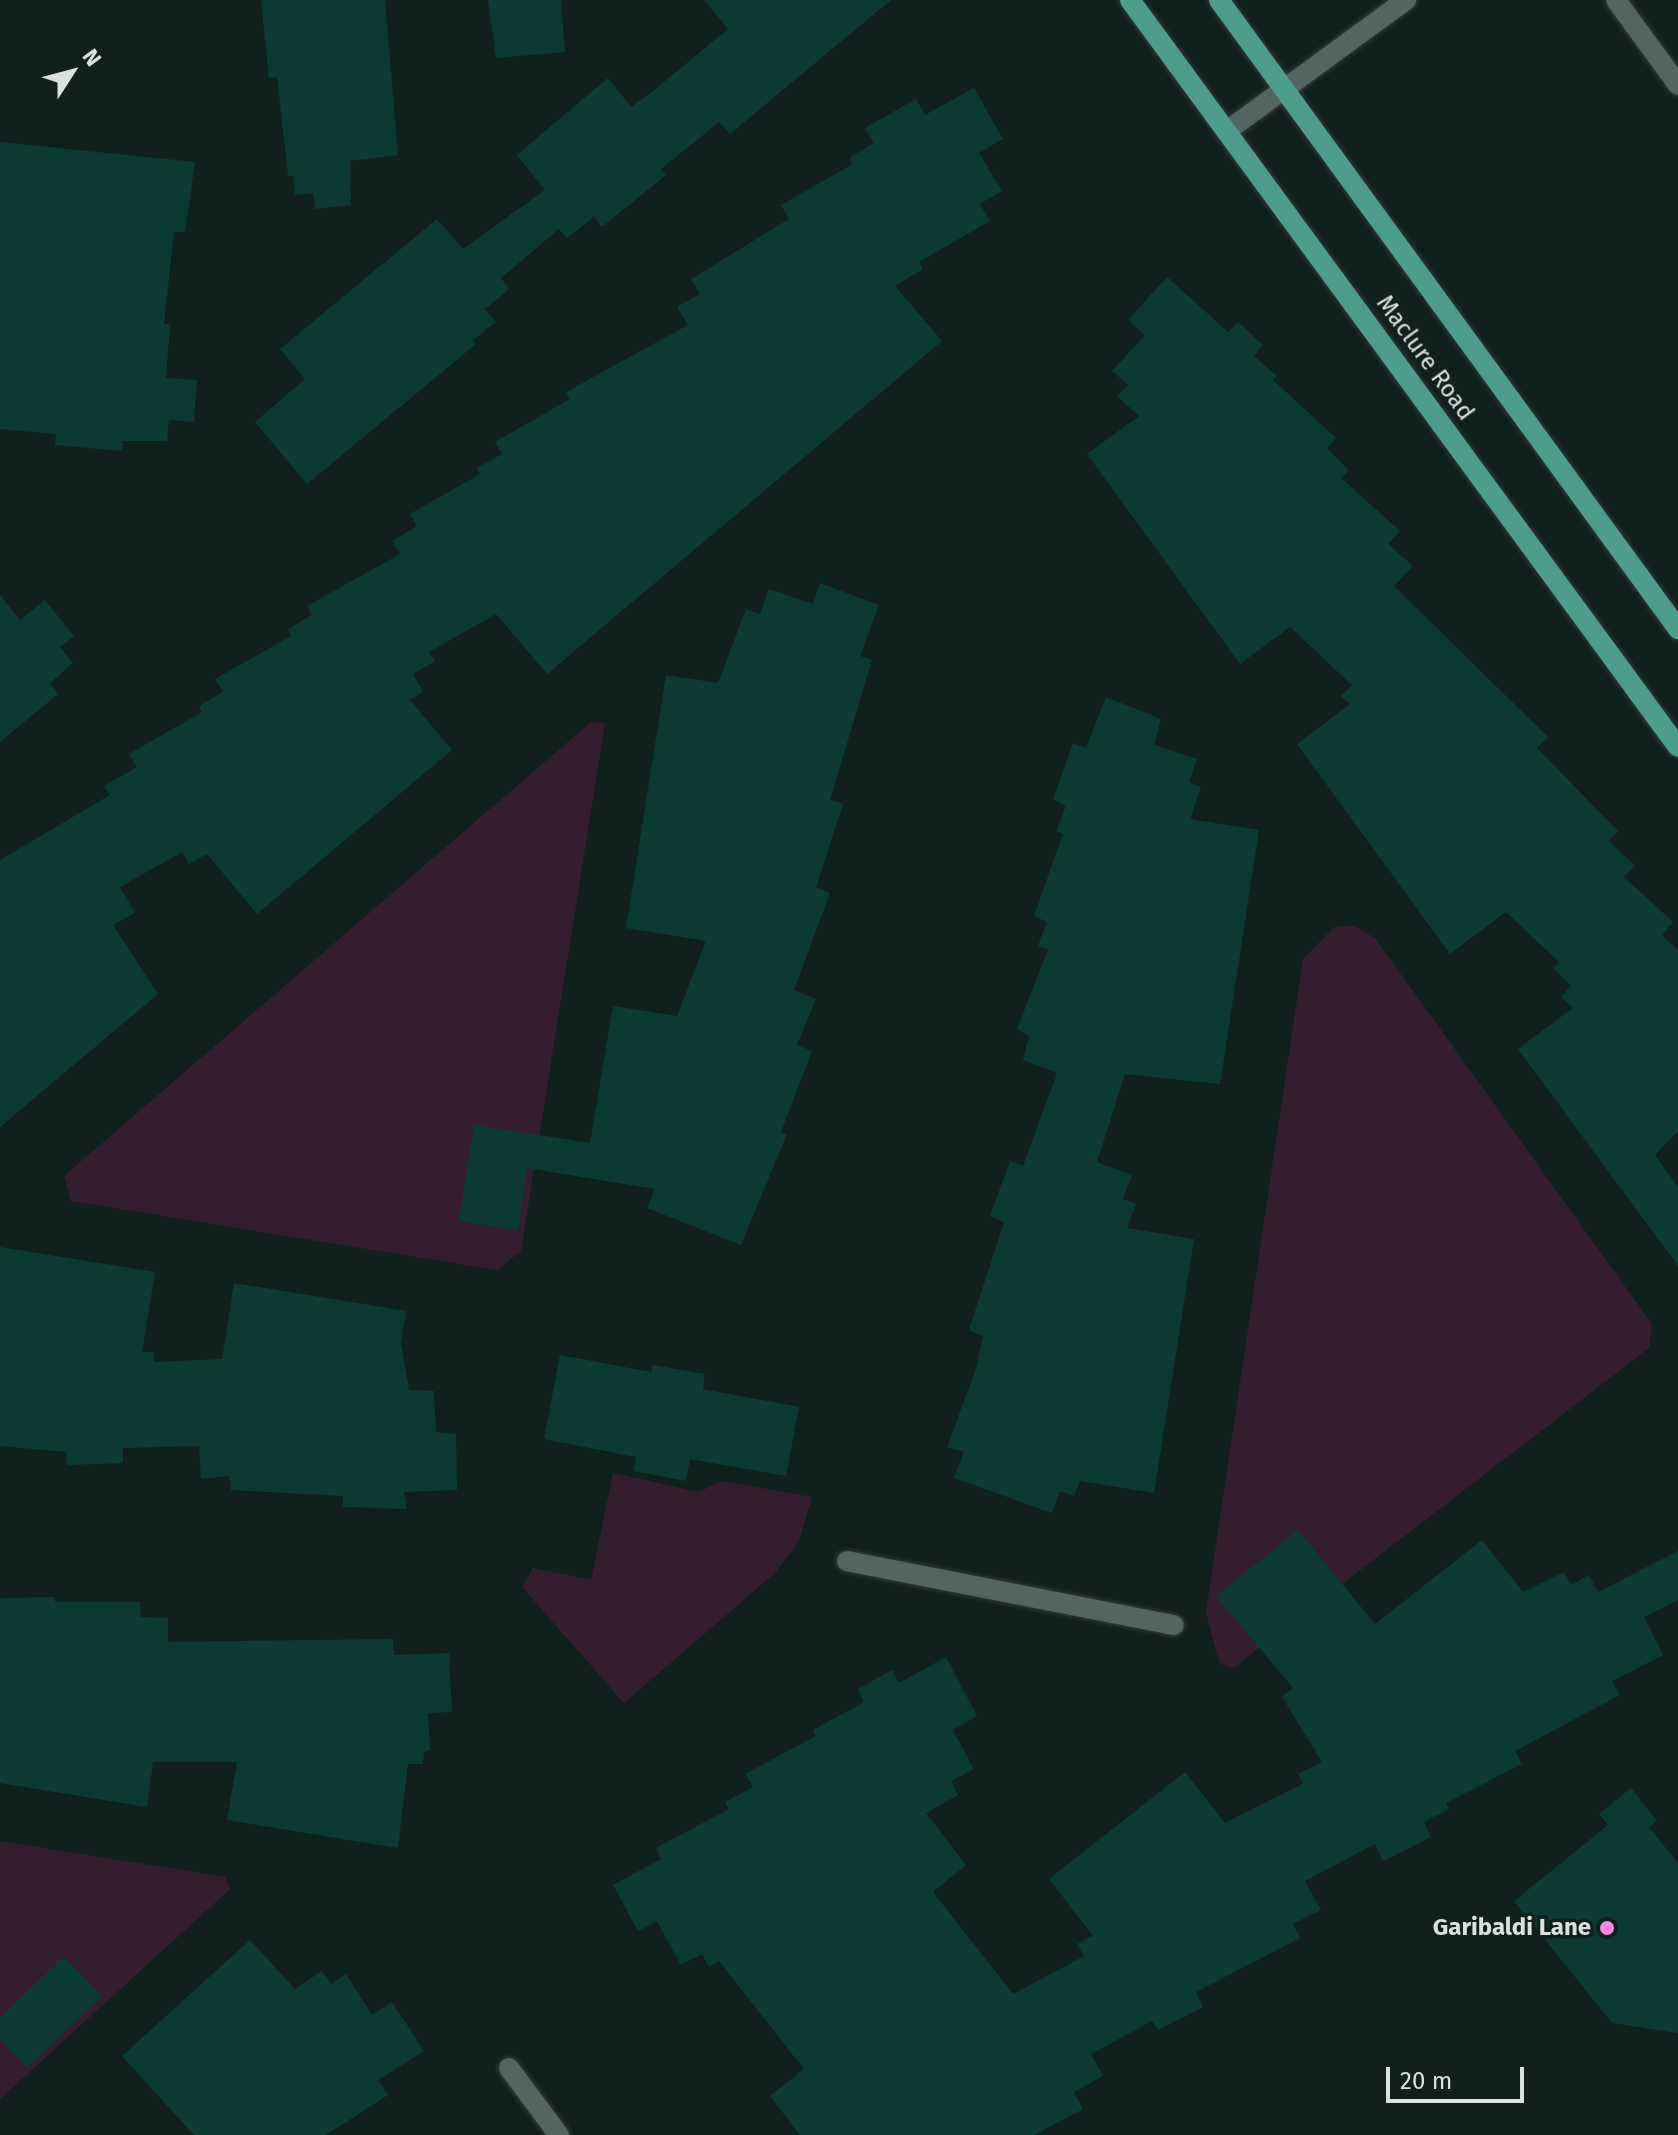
<!DOCTYPE html>
<html>
<head>
<meta charset="utf-8">
<style>
  body { margin:0 }
  #map { position:relative; width:1678px; height:2135px; overflow:hidden; background:#10211d; font-family:"Fira Sans",sans-serif }
  div>[style] { position:absolute }
  .green>* { inset:0; background:#361e30 }
  .building>* { inset:0; background:#0c3b33 }
  .roads { filter:drop-shadow(0 0 2px #303a38) drop-shadow(0 0 2px #303a38) }
  .minor>* { height:20px; margin:-10px; padding:0 10px; transform-origin:10px; border-radius:10px; background:#526560 }
  .major>* { height:20px; margin:-10px; padding:0 10px; transform-origin:10px; border-radius:10px; background:#4e9c8c }
  .dots>* { width:22px; height:22px; translate:-50% -50%; box-sizing:border-box; border:4px solid #10211d; border-radius:50% }
  span { translate:-50% -50%; white-space:nowrap; text-align:center; line-height:1.15; -webkit-text-stroke:7px #10211d; paint-order:stroke }
  .street-label { font-size:24px; color:#d8e3e0 }
  .poi-label { font-size:24px; color:#d8e3e0; font-weight:700 }
  .right { translate:-100% -50%; text-align:right }
  .north { position:absolute; left:32px; top:32px; width:80px; height:80px; -webkit-text-stroke:6px #10211d; paint-order:stroke; rotate:54deg; font-size:22px; font-weight:700; line-height:32px; text-align:center; color:#d8e3e0 }
  .north::after { content:''; display:block; margin:auto; width:28px; height:36px; background:#d8e3e0; clip-path:polygon(50% 0,100% 100%,50% 72%,0 100%) }
  .scale { position:absolute; left:1386px; top:2067px; width:138px; height:36px; box-sizing:border-box; border:4px solid #d8e3e0; border-top:0; padding-left:10px; font-size:24px; line-height:28px; white-space:nowrap; color:#d8e3e0; -webkit-text-stroke:6px #10211d; paint-order:stroke }
</style>
</head>
<body>
<div id="map">
  <div class="green">
    <i style="clip-path:polygon(591px 722px,605px 723px,521px 1251px,497px 1270px,71px 1201px,64px 1176px)"></i>
    <i style="clip-path:polygon(1354px 926px,1375px 938px,1652px 1324px,1649px 1348px,1233px 1668px,1219px 1663px,1206px 1612px,1303px 959px,1334px 927px)"></i>
    <i style="clip-path:polygon(613px 1473px,699px 1492px,722px 1481px,812px 1497px,799px 1541px,775px 1573px,624px 1703px,522px 1587px,533px 1568px,591px 1580px)"></i>
    <i style="clip-path:polygon(0 1841px,226px 1877px,230px 1889px,0 2099px)"></i>
  </div>
  <div class="building">
    <i style="clip-path:polygon(261px 0,385px 0,398px 155px,350px 161px,351px 205px,315px 209px,313px 193px,295px 195px,293px 176px,288px 176px,277px 77px,269px 78px)"></i>
    <i style="clip-path:polygon(488px 0,561px 0,565px 52px,496px 58px)"></i>
    <i style="clip-path:polygon(704px 0,891px 0,730px 134px,719px 122px,661px 169px,666px 175px,602px 227px,594px 217px,567px 238px,559px 229px,501px 278px,509px 289px,485px 309px,496px 322px,473px 340px,476px 344px,307px 484px,255px 422px,305px 379px,280px 349px,437px 219px,463px 249px,545px 190px,517px 155px,608px 78px,631px 107px,653px 91px,728px 29px)"></i>
    <i style="clip-path:polygon(974px 88px,1003px 139px,979px 153px,1002px 191px,980px 204px,990px 221px,919px 262px,923px 269px,895px 286px,942px 341px,547px 674px,496px 614px,429px 652px,435px 661px,413px 674px,423px 692px,410px 700px,452px 750px,257px 914px,207px 854px,189px 864px,182px 852px,120px 887px,135px 913px,113px 925px,158px 994px,0 1127px,0 860px,110px 795px,104px 786px,137px 767px,129px 754px,202px 712px,199px 706px,223px 692px,215px 679px,291px 636px,288px 629px,312px 615px,307px 606px,400px 554px,392px 541px,417px 526px,410px 514px,480px 474px,477px 468px,502px 454px,495px 442px,570px 399px,566px 392px,688px 325px,677px 307px,700px 294px,691px 279px,789px 219px,781px 205px,853px 164px,849px 158px,874px 143px,865px 128px,916px 99px,925px 115px)"></i>
    <i style="clip-path:polygon(0 142px,195px 162px,185px 232px,174px 232px,164px 324px,170px 324px,166px 378px,197px 380px,194px 422px,169px 420px,167px 441px,123px 441px,122px 451px,55px 445px,56px 434px,0 429px)"></i>
    <i style="clip-path:polygon(1167px 277px,1228px 332px,1238px 322px,1263px 345px,1254px 356px,1277px 376px,1273px 380px,1336px 438px,1327px 449px,1349px 470px,1341px 478px,1400px 531px,1388px 544px,1413px 566px,1394px 586px,1548px 737px,1537px 748px,1618px 831px,1609px 841px,1635px 866px,1624px 877px,1673px 922px,1662px 935px,1678px 950px,1678px 1131px,1655px 1155px,1678px 1187px,1678px 1266px,1518px 1049px,1573px 1008px,1561px 997px,1571px 986px,1553px 968px,1559px 962px,1506px 912px,1450px 954px,1297px 744px,1350px 704px,1341px 696px,1352px 685px,1290px 627px,1240px 664px,1087px 454px,1139px 416px,1117px 396px,1128px 385px,1112px 371px,1145px 335px,1128px 320px)"></i>
    <i style="clip-path:polygon(820px 583px,879px 605px,860px 656px,872px 660px,830px 800px,843px 804px,816px 887px,830px 893px,794px 990px,816px 999px,797px 1045px,812px 1051px,781px 1132px,787px 1134px,741px 1245px,647px 1208px,655px 1189px,527px 1168px,518px 1230px,459px 1221px,474px 1125px,590px 1143px,613px 1006px,677px 1016px,706px 941px,626px 928px,666px 675px,718px 683px,746px 609px,760px 614px,769px 589px,813px 604px)"></i>
    <i style="clip-path:polygon(0 595px,20px 620px,45px 600px,74px 636px,60px 647px,73px 663px,50px 683px,58px 694px,0 742px)"></i>
    <i style="clip-path:polygon(1106px 697px,1161px 719px,1154px 745px,1197px 759px,1189px 782px,1201px 787px,1190px 819px,1259px 830px,1220px 1084px,1125px 1074px,1097px 1162px,1132px 1175px,1123px 1199px,1136px 1204px,1127px 1228px,1194px 1239px,1154px 1493px,1080px 1481px,1074px 1496px,1060px 1491px,1052px 1513px,954px 1478px,964px 1452px,947px 1447px,976px 1369px,983px 1336px,969px 1330px,1004px 1222px,990px 1216px,1010px 1161px,1023px 1166px,1057px 1073px,1023px 1060px,1029px 1036px,1017px 1029px,1048px 950px,1038px 946px,1047px 922px,1034px 916px,1063px 834px,1056px 831px,1066px 806px,1053px 799px,1073px 743px,1086px 748px)"></i>
    <i style="clip-path:polygon(0 1247px,155px 1272px,142px 1352px,153px 1352px,154px 1362px,222px 1359px,234px 1283px,406px 1311px,401px 1343px,409px 1390px,434px 1391px,436px 1432px,456px 1434px,457px 1490px,404px 1492px,407px 1509px,343px 1507px,343px 1496px,231px 1490px,229px 1476px,201px 1479px,199px 1446px,123px 1448px,123px 1463px,67px 1465px,66px 1452px,0 1446px)"></i>
    <i style="clip-path:polygon(560px 1355px,651px 1372px,653px 1365px,705px 1374px,703px 1389px,799px 1407px,786px 1476px,690px 1459px,686px 1481px,634px 1471px,636px 1457px,544px 1439px)"></i>
    <i style="clip-path:polygon(1298px 1530px,1375px 1624px,1482px 1540px,1523px 1592px,1564px 1572px,1571px 1585px,1589px 1575px,1598px 1592px,1678px 1551px,1678px 1600px,1644px 1617px,1663px 1655px,1612px 1681px,1620px 1695px,1515px 1751px,1522px 1764px,1446px 1803px,1449px 1809px,1424px 1822px,1431px 1837px,1383px 1861px,1375px 1844px,1305px 1881px,1321px 1910px,1293px 1924px,1300px 1938px,1196px 1992px,1203px 2007px,1158px 2030px,1152px 2021px,1091px 2054px,1103px 2076px,1074px 2092px,1083px 2109px,1034px 2135px,800px 2135px,770px 2096px,804px 2069px,719px 1961px,709px 1967px,702px 1954px,681px 1965px,657px 1921px,638px 1931px,613px 1885px,661px 1859px,656px 1848px,729px 1809px,725px 1802px,753px 1787px,745px 1774px,816px 1736px,813px 1730px,864px 1702px,858px 1689px,892px 1670px,899px 1683px,946px 1657px,977px 1716px,953px 1730px,974px 1769px,951px 1781px,958px 1795px,926px 1813px,966px 1865px,933px 1892px,1013px 1994px,1084px 1956px,1077px 1944px,1093px 1936px,1049px 1879px,1185px 1772px,1225px 1823px,1303px 1784px,1298px 1774px,1322px 1762px,1282px 1697px,1293px 1688px,1216px 1596px)"></i>
    <i style="clip-path:polygon(55px 1597px,55px 1602px,140px 1602px,141px 1617px,168px 1618px,168px 1642px,393px 1639px,394px 1655px,449px 1653px,452px 1712px,428px 1713px,430px 1750px,424px 1752px,423px 1764px,408px 1764px,398px 1848px,227px 1820px,237px 1762px,153px 1762px,147px 1807px,0 1783px,0 1598px)"></i>
    <i style="clip-path:polygon(1631px 1788px,1657px 1821px,1649px 1827px,1678px 1863px,1678px 2033px,1612px 2023px,1514px 1901px,1608px 1825px,1599px 1814px)"></i>
    <i style="clip-path:polygon(250px 1940px,295px 1989px,322px 1971px,331px 1984px,346px 1974px,372px 2015px,392px 2002px,424px 2051px,378px 2080px,388px 2095px,326px 2135px,194px 2135px,122px 2056px)"></i>
    <i style="clip-path:polygon(64px 1956px,102px 1996px,27px 2068px,0 2040px,0 2018px)"></i>
  </div>
  <div class="roads">
    <div class="minor">
      <i style="left:1616px;top:0;width:105px;rotate:53.9deg"></i>
      <i style="left:1227px;top:131px;width:222px;rotate:-36.2deg"></i>
      <i style="left:847px;top:1561px;width:333px;rotate:11.1deg"></i>
      <i style="left:509px;top:2068px;width:84px;rotate:53.3deg"></i>
    </div>
    <div class="major">
      <i style="left:1130px;top:0;width:926px;rotate:53.74deg"></i>
      <i style="left:1219px;top:0;width:779px;rotate:53.88deg"></i>
    </div>
  </div>
  <div class="dots">
    <i style="left:1607px;top:1928px;background:#fe86e1"></i>
  </div>
  <div class="street-label">
    <span style="left:1425px;top:358px;rotate:54deg">Maclure Road</span>
  </div>
  <div class="poi-label">
    <span class="right" style="left:1591px;top:1928px">Garibaldi Lane</span>
  </div>
  <div class="north">N</div>
  <div class="scale">20 m</div>
</div>
</body>
</html>
